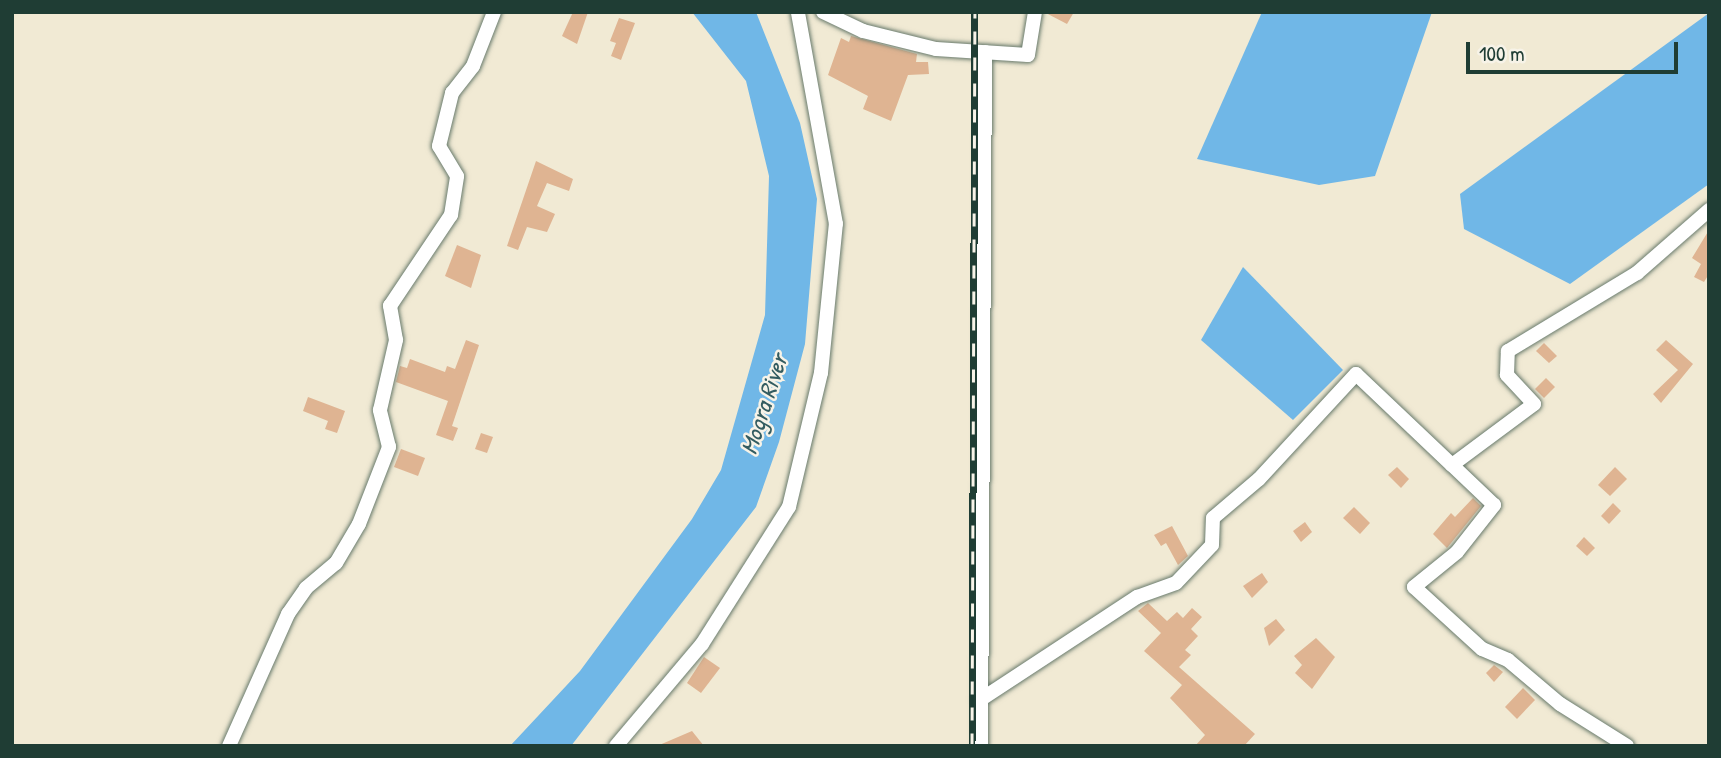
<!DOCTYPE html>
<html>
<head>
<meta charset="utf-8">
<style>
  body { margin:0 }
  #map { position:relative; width:1721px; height:758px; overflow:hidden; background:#f1ead4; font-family:"Patrick Hand",sans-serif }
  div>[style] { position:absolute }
  .water>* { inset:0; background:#70b7e7 }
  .building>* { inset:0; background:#dfb492 }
  .roads { filter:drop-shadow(0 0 2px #687a6c) drop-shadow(0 0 2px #687a6c) }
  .minor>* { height:14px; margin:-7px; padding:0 7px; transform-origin:7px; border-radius:7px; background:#fff }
  .rail>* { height:7px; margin-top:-3.5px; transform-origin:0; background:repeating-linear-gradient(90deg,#f7f3e8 0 13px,#1f3d34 0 26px); box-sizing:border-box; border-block:2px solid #1f3d34 }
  span { translate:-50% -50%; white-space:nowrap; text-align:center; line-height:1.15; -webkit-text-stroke:5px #f7f3e8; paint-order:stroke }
  .water-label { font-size:24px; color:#335c61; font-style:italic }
  .frame { position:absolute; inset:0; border:14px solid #1f3d34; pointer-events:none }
  .scale { position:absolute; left:1466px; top:42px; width:212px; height:32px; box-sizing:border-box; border:4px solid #1f3d34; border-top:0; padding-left:9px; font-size:21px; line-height:24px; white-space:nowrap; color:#1f3d34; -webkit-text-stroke:5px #f7f3e8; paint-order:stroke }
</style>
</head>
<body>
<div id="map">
  <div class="water">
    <i style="clip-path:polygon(692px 12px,756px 12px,800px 123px,817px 199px,805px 344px,779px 442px,756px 507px,571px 746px,510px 746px,580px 671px,692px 519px,721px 470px,765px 315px,769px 176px,746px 81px)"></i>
    <i style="clip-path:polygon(1262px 12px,1432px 12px,1375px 176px,1319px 185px,1197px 159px)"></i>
    <i style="clip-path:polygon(1709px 13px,1709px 184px,1570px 284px,1464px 229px,1460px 194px)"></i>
    <i style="clip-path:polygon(1243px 267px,1343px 370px,1293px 420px,1201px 340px)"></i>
  </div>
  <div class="building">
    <i style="clip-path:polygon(573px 12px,588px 12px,577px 44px,562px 36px)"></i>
    <i style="clip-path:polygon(1044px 12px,1074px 12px,1067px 24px)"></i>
    <i style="clip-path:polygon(619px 18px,635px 23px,621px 60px,611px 56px,616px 43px,610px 41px)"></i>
    <i style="clip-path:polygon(851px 36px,917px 54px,916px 62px,928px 62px,929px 74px,908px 75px,891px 121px,863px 109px,868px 96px,828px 75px,841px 38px,849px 42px)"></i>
    <i style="clip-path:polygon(536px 161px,573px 179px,569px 191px,547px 183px,537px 206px,555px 214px,547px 232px,527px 227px,518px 250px,507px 246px)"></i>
    <i style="clip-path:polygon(1709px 230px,1709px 274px,1704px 282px,1694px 277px,1701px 264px,1692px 258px)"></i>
    <i style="clip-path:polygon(457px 245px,481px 255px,471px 288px,445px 276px)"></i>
    <i style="clip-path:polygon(466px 340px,479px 345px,452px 426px,458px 428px,453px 441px,436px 435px,448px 401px,396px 382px,400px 366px,407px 368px,410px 359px,445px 372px,447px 366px,455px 369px)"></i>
    <i style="clip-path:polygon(1666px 340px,1693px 364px,1661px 403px,1653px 394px,1678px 370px,1656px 350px)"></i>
    <i style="clip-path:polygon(1544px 343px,1557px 356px,1549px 363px,1536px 351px)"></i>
    <i style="clip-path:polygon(1546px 378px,1555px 387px,1544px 398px,1535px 389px)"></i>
    <i style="clip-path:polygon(308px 397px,345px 411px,337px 433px,325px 429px,328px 421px,303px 411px)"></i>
    <i style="clip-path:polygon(481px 433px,493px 437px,487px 453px,475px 449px)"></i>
    <i style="clip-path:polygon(401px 449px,425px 458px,418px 476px,394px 467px)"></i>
    <i style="clip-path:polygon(1397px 467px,1409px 479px,1401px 488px,1388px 475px)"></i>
    <i style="clip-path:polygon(1615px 467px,1627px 479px,1610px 496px,1598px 485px)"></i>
    <i style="clip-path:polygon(1473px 498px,1481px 506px,1447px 548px,1433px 534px,1451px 513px,1455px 517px)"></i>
    <i style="clip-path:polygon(1613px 503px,1621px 511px,1609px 524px,1601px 516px)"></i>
    <i style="clip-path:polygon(1354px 507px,1370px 523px,1360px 534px,1343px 518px)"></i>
    <i style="clip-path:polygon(1305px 522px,1312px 532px,1301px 542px,1293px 531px)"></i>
    <i style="clip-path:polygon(1172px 526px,1188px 556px,1178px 565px,1166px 543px,1161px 546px,1154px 535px)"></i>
    <i style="clip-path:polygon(1584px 537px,1595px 548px,1587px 556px,1576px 546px)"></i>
    <i style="clip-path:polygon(1262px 573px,1268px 582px,1252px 598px,1243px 586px)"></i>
    <i style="clip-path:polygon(1148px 603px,1167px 621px,1177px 612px,1183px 618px,1192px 608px,1202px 617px,1191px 629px,1198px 636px,1185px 650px,1191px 655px,1179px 667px,1255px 734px,1244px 746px,1195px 746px,1205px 735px,1170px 698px,1182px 685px,1144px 651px,1161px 633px,1138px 611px)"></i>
    <i style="clip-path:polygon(1276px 619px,1285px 630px,1269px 646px,1264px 628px)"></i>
    <i style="clip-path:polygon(1316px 638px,1335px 657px,1312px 689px,1295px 673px,1302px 665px,1294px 656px)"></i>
    <i style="clip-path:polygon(704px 657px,720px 668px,701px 693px,687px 683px)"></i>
    <i style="clip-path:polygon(1494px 665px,1503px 672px,1494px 682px,1486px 673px)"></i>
    <i style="clip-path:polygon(1523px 688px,1535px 700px,1517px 719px,1505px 707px)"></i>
    <i style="clip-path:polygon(692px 731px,704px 746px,657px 746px)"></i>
  </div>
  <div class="roads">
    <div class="minor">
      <i style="left:823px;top:12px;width:44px;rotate:25.4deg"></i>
      <i style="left:863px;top:31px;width:75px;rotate:13.9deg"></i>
      <i style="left:936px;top:49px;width:92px;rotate:3.7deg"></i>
      <i style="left:1028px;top:55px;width:44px;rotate:-80.8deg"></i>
      <i style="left:980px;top:700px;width:188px;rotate:-33.3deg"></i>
      <i style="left:1137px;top:597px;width:41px;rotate:-19.7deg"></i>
      <i style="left:1176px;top:583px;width:52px;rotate:-46.5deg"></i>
      <i style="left:1212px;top:545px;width:27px;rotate:-88deg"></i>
      <i style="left:1213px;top:518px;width:60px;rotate:-40.3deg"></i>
      <i style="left:1259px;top:479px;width:143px;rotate:-47.3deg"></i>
      <i style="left:1356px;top:374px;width:132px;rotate:43.5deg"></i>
      <i style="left:229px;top:746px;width:145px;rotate:-65.9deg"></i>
      <i style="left:288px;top:614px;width:32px;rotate:-55deg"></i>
      <i style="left:306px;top:588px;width:39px;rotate:-40deg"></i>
      <i style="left:336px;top:563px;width:45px;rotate:-59.5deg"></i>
      <i style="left:359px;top:524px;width:83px;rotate:-68.7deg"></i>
      <i style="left:389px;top:447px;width:38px;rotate:-104deg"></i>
      <i style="left:380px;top:410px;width:72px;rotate:-77.1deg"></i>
      <i style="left:396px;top:340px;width:35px;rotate:-100deg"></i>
      <i style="left:390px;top:306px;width:110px;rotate:-56.2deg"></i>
      <i style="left:451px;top:215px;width:39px;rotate:-81deg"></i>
      <i style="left:457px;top:176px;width:35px;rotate:-121deg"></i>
      <i style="left:439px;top:146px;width:55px;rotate:-76.2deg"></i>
      <i style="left:452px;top:93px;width:34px;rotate:-52deg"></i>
      <i style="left:473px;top:66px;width:58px;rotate:-68.7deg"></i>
      <i style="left:616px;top:746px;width:133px;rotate:-49.9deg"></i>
      <i style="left:702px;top:644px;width:162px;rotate:-57.6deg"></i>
      <i style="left:789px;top:507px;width:138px;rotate:-76.6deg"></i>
      <i style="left:821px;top:373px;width:150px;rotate:-84.3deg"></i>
      <i style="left:836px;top:224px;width:215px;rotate:-100.2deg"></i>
      <i style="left:981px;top:746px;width:694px;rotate:-89.67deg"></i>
      <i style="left:1627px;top:746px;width:79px;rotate:-147.9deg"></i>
      <i style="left:1560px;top:704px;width:68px;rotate:-139.8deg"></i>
      <i style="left:1508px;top:660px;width:28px;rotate:-157deg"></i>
      <i style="left:1482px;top:649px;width:92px;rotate:-137.6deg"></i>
      <i style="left:1414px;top:587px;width:55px;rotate:-39.1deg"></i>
      <i style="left:1457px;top:552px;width:60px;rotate:-51.8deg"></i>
      <i style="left:1494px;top:505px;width:58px;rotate:-136.4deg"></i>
      <i style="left:1452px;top:465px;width:102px;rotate:-36.6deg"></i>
      <i style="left:1534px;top:404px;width:40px;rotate:-133deg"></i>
      <i style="left:1507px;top:375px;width:24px;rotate:-88deg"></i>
      <i style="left:1508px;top:351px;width:151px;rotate:-31.2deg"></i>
      <i style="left:1637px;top:273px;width:96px;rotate:-41.2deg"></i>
    </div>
  </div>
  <div class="rail">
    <i style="left:972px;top:746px;width:734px;rotate:-89.77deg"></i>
  </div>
  <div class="water-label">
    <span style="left:764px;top:404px;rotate:-72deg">Mogra River</span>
  </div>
  <div class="frame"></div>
  <div class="scale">100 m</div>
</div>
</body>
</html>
